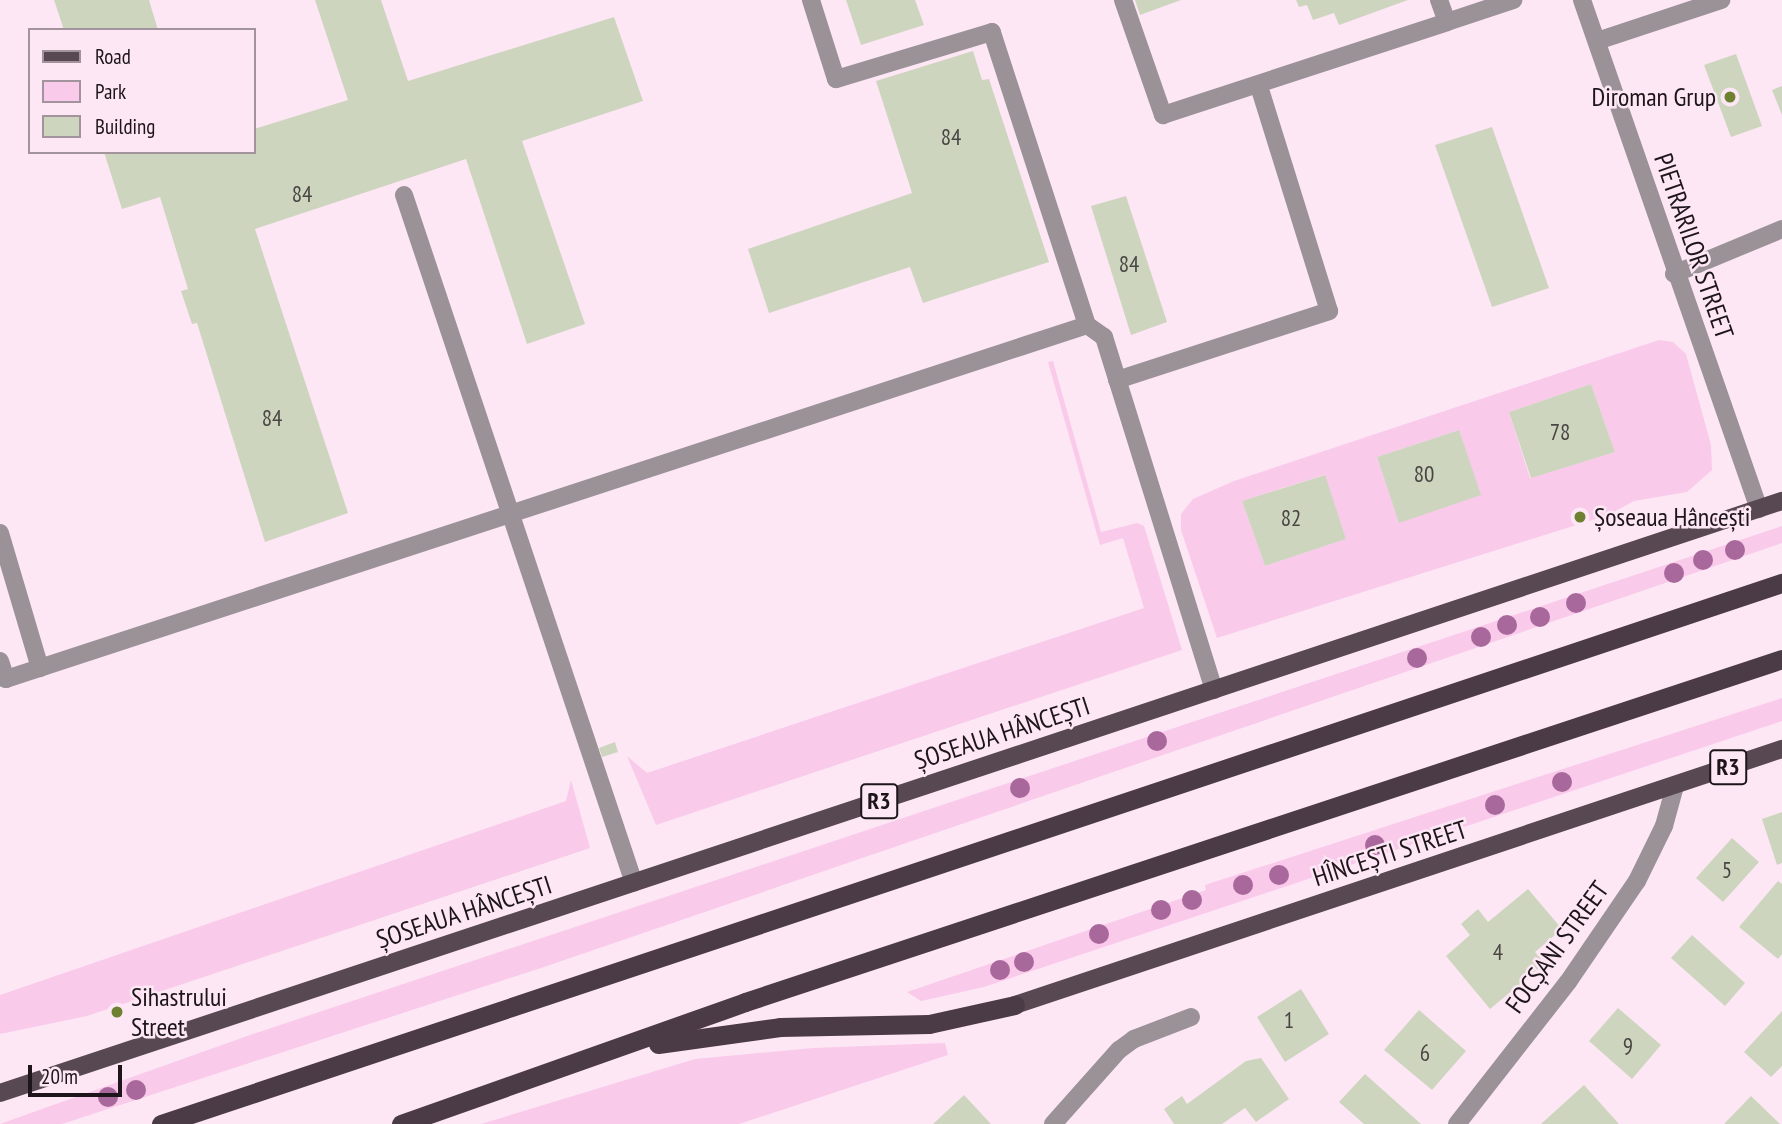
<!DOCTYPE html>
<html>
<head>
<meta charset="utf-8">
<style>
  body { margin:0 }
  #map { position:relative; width:1782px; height:1124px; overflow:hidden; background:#fde7f5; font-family:"PT Sans Narrow",sans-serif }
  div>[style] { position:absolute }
  .green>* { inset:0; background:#f9caea }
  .building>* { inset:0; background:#ced5bf }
  .service>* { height:18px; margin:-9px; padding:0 9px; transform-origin:9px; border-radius:9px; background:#9b9298 }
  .minor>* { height:18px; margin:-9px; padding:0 9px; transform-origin:9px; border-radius:9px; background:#9b9298 }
  .primary>* { height:18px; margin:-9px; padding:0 9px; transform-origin:9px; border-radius:9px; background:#574852 }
  .trunk>* { height:19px; margin:-9.5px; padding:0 9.5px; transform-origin:9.5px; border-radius:9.5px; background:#4b3b46 }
  .trees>* { width:20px; height:20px; margin:-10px; border-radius:50%; background:#a9689c }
  .dots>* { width:19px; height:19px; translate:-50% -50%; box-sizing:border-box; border:4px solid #fde7f5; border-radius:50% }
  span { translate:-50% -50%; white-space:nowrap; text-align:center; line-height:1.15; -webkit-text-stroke:5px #fde7f5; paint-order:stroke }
  .number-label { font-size:23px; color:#494543 }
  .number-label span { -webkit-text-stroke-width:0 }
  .shield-label span { padding:2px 5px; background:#fde7f5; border:2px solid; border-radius:5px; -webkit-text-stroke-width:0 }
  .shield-label { font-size:24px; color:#1d151a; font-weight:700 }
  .poi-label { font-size:26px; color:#1d151a }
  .right { translate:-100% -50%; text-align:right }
  .left { translate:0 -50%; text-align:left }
  .street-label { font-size:26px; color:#1d151a }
  .legend { position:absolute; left:28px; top:28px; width:228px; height:126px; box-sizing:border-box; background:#fde7f5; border:2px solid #a3939d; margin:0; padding:9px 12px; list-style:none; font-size:21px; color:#1d151a }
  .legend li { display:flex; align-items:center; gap:14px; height:35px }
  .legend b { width:35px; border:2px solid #a3939d }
  .scale { position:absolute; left:28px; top:1065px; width:94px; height:32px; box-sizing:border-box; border:4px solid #1d151a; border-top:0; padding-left:9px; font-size:21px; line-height:24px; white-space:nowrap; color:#1d151a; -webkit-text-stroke:5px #fde7f5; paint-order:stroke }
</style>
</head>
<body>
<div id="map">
  <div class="green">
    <i style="clip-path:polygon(evenodd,1659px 340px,1673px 342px,1686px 354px,1711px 445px,1712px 470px,1687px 492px,1634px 501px,1608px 515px,1217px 638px,1181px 530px,1181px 514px,1193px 499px,1234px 481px,1659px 340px,1591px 384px,1615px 452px,1530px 478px,1509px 412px,1591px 384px,1659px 340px,1459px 430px,1399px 522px,1377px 457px,1459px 430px,1659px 340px,1324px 475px,1346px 539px,1265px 566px,1242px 501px,1324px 475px)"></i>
    <i style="clip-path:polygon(1053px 361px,1101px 532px,1137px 523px,1144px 526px,1182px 650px,656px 825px,627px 756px,647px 773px,1144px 608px,1123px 538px,1100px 545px,1048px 362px)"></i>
    <i style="clip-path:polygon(1782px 526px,1782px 543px,541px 968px,62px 1124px,0 1124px,250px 1035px)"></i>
    <i style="clip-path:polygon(1782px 698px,1782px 721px,984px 987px,921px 1001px,907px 992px,1206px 890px,1205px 885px)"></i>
    <i style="clip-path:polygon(571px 780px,590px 848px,87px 1016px,0 1034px,0 995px,566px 801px)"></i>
    <i style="clip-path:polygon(945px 1043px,948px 1055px,739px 1124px,481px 1124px,695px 1059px,813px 1048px)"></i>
  </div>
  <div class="building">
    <i style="clip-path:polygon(54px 0,149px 0,158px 30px,64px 30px)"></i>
    <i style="clip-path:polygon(315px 0,381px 0,408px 81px,614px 17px,643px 101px,522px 141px,585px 324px,527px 344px,466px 159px,255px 229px,348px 513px,265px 542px,197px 323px,192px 324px,181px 291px,188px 289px,160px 197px,122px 209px,104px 152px,254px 152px,254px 129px,348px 100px)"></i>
    <i style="clip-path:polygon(846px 0,915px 0,924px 25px,861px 45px)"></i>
    <i style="clip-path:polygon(1135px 0,1181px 0,1140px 15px)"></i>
    <i style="clip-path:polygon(1296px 0,1408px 0,1339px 25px,1334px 13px,1313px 20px,1307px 5px,1299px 7px)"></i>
    <i style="clip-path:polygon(973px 51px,982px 80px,989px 79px,1049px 262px,923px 303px,910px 267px,769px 313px,748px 249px,912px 193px,876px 81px)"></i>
    <i style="clip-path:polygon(1736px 54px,1762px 126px,1731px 137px,1704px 65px)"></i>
    <i style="clip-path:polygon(1782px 86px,1782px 115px,1772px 90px)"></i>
    <i style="clip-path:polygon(1492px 127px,1549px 288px,1492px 307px,1435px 145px)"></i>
    <i style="clip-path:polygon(1126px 196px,1167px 322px,1131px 335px,1091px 206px)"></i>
    <i style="clip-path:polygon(1591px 384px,1615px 452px,1531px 478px,1509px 412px)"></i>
    <i style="clip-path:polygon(1459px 430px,1481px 495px,1399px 523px,1377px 457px)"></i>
    <i style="clip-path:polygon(1325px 475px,1346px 539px,1265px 566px,1242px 501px)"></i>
    <i style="clip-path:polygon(615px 742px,618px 752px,602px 757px,599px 748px)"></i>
    <i style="clip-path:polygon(1782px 812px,1782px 863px,1777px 865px,1762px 819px)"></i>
    <i style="clip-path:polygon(1732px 838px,1759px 862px,1723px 902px,1696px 878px)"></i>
    <i style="clip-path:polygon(1778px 881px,1782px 884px,1782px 954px,1778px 959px,1739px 927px)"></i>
    <i style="clip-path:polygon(1528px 889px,1562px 929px,1535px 952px,1545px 963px,1490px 1009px,1446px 956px,1470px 935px,1461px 924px,1478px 909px,1488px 922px)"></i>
    <i style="clip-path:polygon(1692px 935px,1745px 983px,1725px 1006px,1671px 958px)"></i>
    <i style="clip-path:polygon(1301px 989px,1329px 1034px,1285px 1062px,1257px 1017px)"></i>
    <i style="clip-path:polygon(1618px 1008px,1661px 1045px,1632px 1079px,1589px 1041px)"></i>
    <i style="clip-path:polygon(1419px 1010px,1466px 1051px,1432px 1090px,1384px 1050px)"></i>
    <i style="clip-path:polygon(1782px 1011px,1782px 1066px,1771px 1077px,1744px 1052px)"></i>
    <i style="clip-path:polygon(1261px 1058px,1289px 1099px,1256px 1122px,1245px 1108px,1222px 1124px,1174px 1124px,1164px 1109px,1182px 1096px,1187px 1104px,1246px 1061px)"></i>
    <i style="clip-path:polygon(1365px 1074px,1421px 1124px,1364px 1124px,1339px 1102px)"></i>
    <i style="clip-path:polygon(1584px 1085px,1619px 1124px,1541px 1124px)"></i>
    <i style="clip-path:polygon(964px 1095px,991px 1124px,933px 1124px)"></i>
    <i style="clip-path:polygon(1751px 1096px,1780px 1124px,1724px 1124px)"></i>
  </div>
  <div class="service">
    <i style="left:1123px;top:0;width:122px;rotate:70.8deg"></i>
    <i style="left:1163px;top:115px;width:299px;rotate:-18.1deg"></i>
    <i style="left:1439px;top:0;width:23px;rotate:70deg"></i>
    <i style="left:1447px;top:22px;width:70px;rotate:-18.4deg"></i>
    <i style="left:1597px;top:41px;width:131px;rotate:-18.3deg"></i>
    <i style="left:404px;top:195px;width:725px;rotate:71.52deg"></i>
    <i style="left:1674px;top:274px;width:117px;rotate:-22.6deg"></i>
    <i style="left:1087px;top:325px;width:21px;rotate:35deg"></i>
    <i style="left:1104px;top:337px;width:370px;rotate:72.7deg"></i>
    <i style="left:1117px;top:380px;width:223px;rotate:-18deg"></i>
    <i style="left:1329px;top:311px;width:236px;rotate:-107.3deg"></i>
    <i style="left:0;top:533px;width:141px;rotate:73.5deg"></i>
    <i style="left:0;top:661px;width:19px;rotate:72deg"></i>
    <i style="left:6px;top:679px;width:1137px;rotate:-18.13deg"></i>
    <i style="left:1087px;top:325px;width:308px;rotate:-108deg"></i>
    <i style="left:992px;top:32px;width:163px;rotate:163.2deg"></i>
    <i style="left:836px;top:79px;width:83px;rotate:-107.6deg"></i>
  </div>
  <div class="minor">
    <i style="left:1582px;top:0;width:539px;rotate:70.83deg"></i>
    <i style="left:1053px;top:1124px;width:99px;rotate:-48.3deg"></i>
    <i style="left:1119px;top:1050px;width:19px;rotate:-36deg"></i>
    <i style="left:1134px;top:1039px;width:61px;rotate:-21.1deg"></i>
    <i style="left:1457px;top:1124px;width:180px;rotate:-52deg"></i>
    <i style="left:1568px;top:982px;width:122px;rotate:-55.7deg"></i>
    <i style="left:1637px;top:881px;width:61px;rotate:-63.9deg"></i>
    <i style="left:1664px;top:826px;width:41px;rotate:-74.6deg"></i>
  </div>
  <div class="primary">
    <i style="left:1015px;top:1005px;width:809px;rotate:-18.46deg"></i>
    <i style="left:0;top:1093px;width:1878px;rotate:-18.38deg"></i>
  </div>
  <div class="trunk">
    <i style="left:658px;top:1044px;width:123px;rotate:-7.9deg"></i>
    <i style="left:780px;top:1027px;width:149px;rotate:-1.2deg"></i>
    <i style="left:929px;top:1024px;width:88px;rotate:-12.5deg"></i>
    <i style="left:161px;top:1124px;width:1709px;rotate:-18.46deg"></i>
    <i style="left:401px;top:1124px;width:365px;rotate:-19.5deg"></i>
    <i style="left:745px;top:1002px;width:1092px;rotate:-18.3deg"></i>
  </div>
  <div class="trees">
    <i style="left:1735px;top:550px"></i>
    <i style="left:1703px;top:560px"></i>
    <i style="left:1674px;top:573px"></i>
    <i style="left:1576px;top:603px"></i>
    <i style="left:1540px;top:617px"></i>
    <i style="left:1507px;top:625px"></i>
    <i style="left:1481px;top:637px"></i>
    <i style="left:1417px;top:658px"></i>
    <i style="left:1157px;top:741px"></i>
    <i style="left:1562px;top:782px"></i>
    <i style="left:1020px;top:788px"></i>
    <i style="left:1495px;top:805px"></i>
    <i style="left:1375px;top:845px"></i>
    <i style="left:1279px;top:875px"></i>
    <i style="left:1243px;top:885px"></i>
    <i style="left:1192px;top:900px"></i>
    <i style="left:1161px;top:910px"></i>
    <i style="left:1099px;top:934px"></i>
    <i style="left:1024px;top:962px"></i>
    <i style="left:1000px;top:970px"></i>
    <i style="left:136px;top:1090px"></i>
    <i style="left:108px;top:1097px"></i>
  </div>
  <div class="dots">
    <i style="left:1730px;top:97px;background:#6d8131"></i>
    <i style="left:1580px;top:517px;background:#6d8131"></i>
    <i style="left:117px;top:1012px;background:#6d8131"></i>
  </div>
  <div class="number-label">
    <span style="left:951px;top:137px">84</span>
    <span style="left:302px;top:194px">84</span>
    <span style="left:1129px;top:264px">84</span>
    <span style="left:272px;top:418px">84</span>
    <span style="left:1560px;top:432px">78</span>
    <span style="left:1424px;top:474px">80</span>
    <span style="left:1291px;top:518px">82</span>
    <span style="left:1727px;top:870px">5</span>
    <span style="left:1498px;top:952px">4</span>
    <span style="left:1289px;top:1020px">1</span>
    <span style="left:1628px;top:1046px">9</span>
    <span style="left:1425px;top:1053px">6</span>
  </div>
  <div class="shield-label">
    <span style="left:1728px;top:767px">R3</span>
    <span style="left:879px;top:801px">R3</span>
  </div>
  <div class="poi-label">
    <span class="right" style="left:1716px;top:97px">Diroman Grup</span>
    <span class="left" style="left:1594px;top:517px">Șoseaua Hâncești</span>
    <span class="left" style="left:131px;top:1012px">Sihastrului<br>Street</span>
  </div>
  <div class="street-label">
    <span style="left:1694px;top:246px;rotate:71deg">PIETRARILOR STREET</span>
    <span style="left:1002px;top:733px;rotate:-18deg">ȘOSEAUA HÂNCEȘTI</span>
    <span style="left:1390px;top:853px;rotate:-18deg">HÎNCEȘTI STREET</span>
    <span style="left:464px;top:912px;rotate:-18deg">ȘOSEAUA HÂNCEȘTI</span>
    <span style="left:1557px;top:947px;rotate:-54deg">FOCȘANI STREET</span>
  </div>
  <ul class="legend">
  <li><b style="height:9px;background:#574852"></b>Road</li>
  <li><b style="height:19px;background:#f9caea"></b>Park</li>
  <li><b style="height:19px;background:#ced5bf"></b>Building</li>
  </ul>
  <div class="scale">20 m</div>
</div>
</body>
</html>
